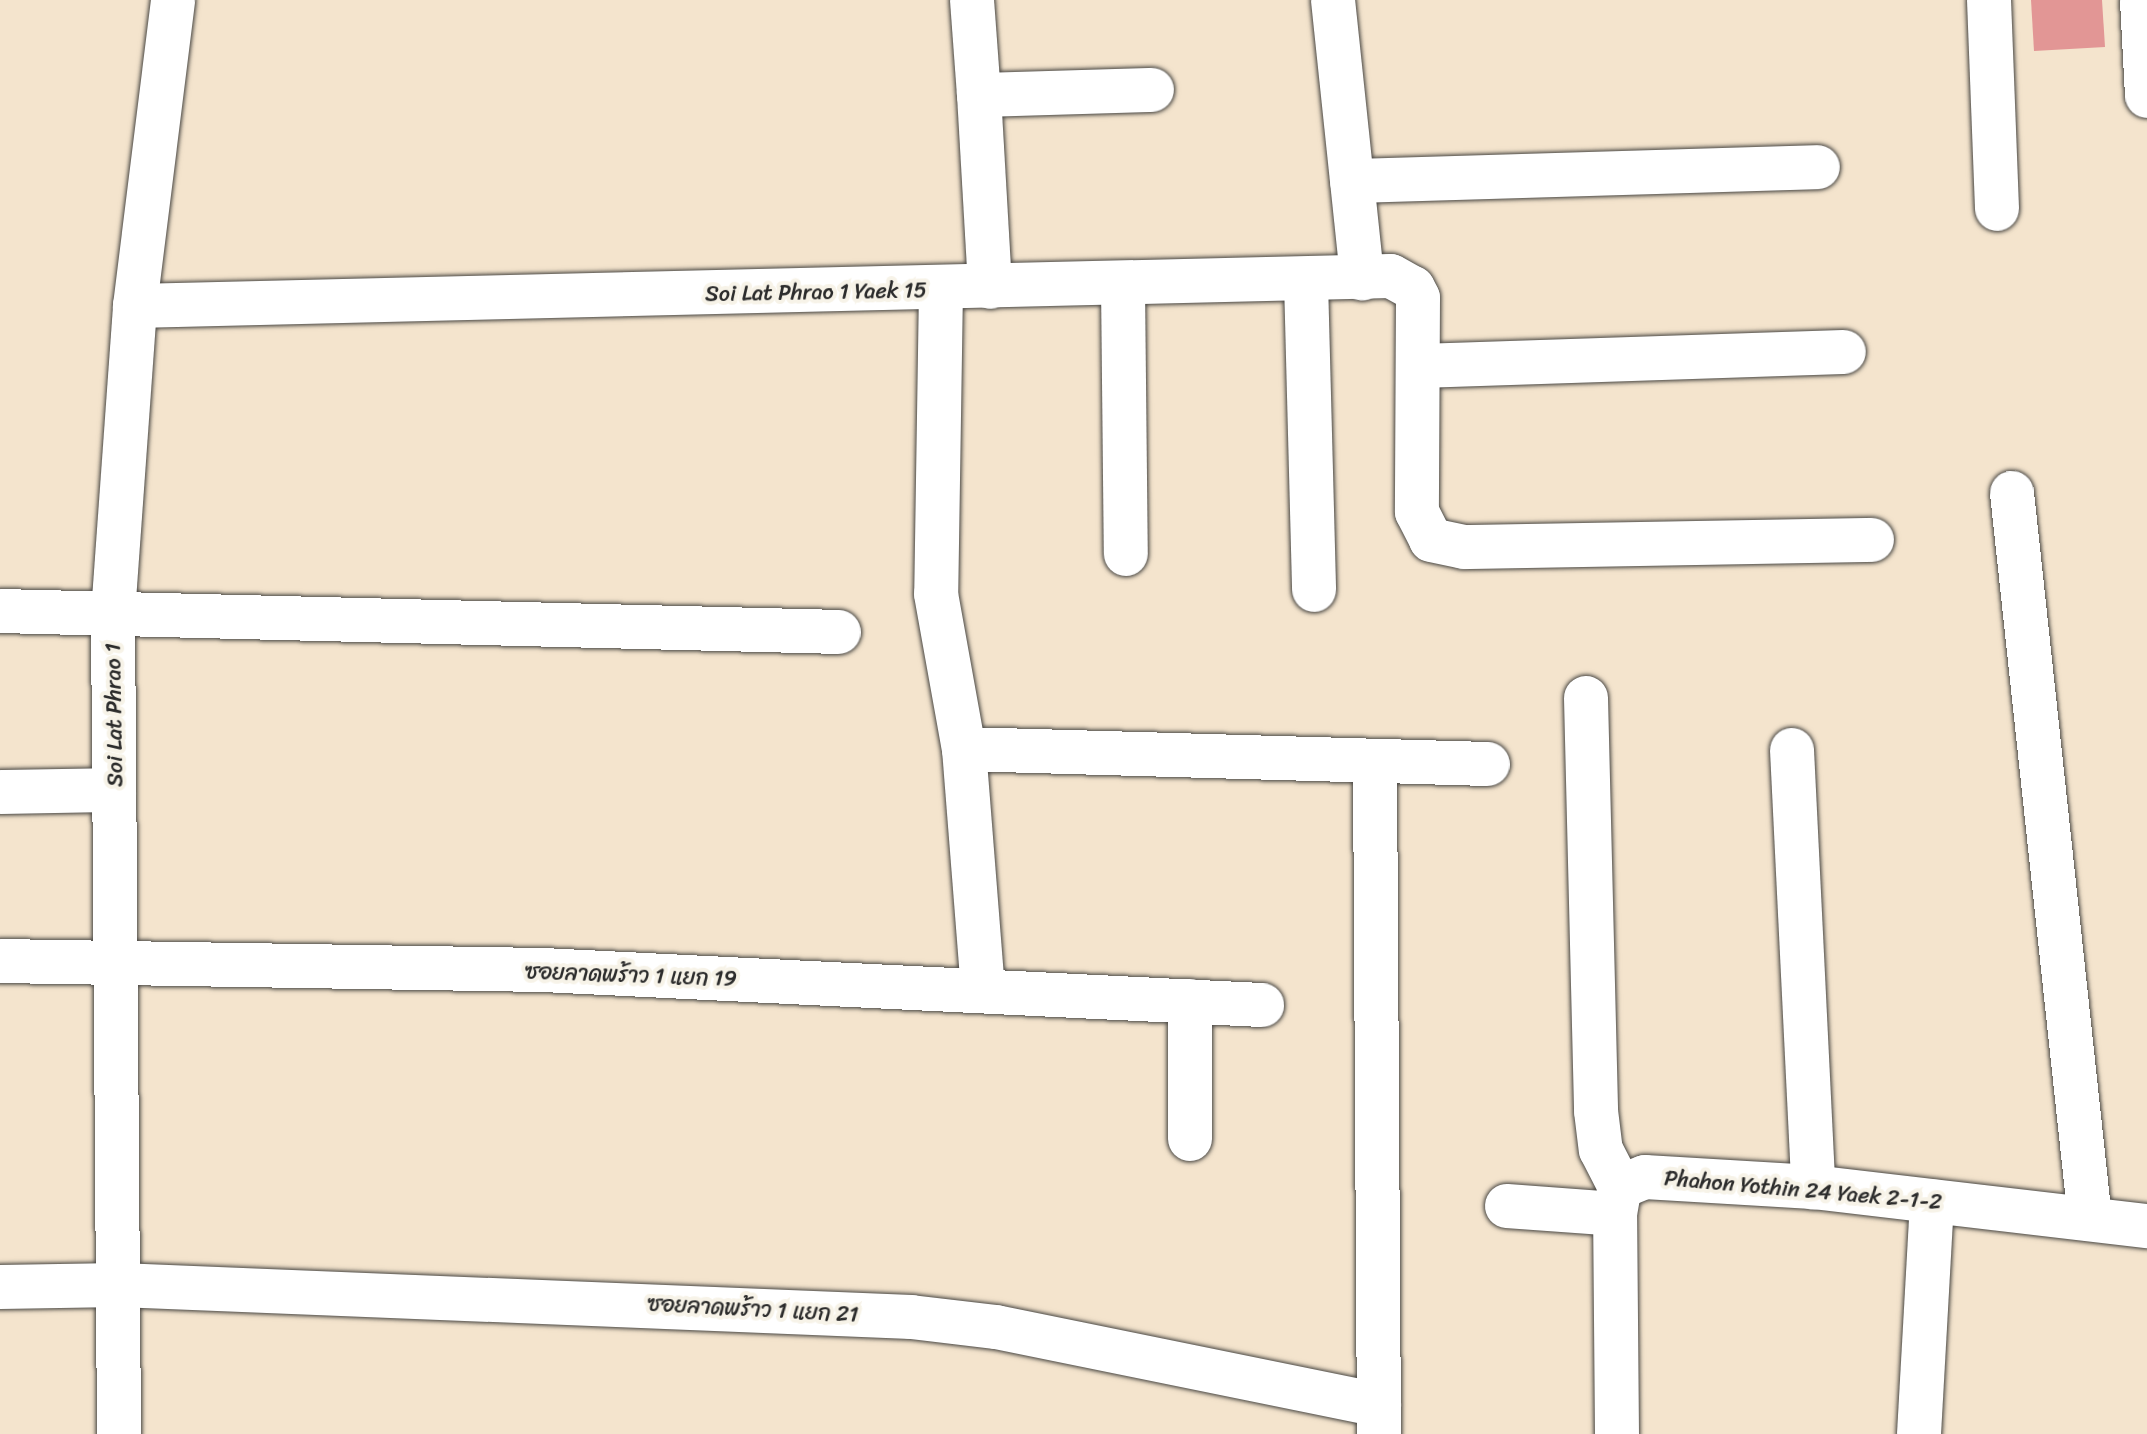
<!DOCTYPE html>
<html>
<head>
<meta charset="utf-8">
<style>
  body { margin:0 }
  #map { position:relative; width:2147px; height:1434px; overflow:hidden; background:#f4e4cd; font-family:Sriracha,"Playpen Sans Thai",sans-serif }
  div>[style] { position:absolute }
  .building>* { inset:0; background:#e29695 }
  .roads { filter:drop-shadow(0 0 2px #494743) drop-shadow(0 0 2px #494743) }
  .minor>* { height:44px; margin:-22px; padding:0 22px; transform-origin:22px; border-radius:22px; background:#fff }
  span { translate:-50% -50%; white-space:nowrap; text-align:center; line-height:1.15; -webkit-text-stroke:8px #f7f3e8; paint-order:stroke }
  .street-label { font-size:22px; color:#2b2b2b }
</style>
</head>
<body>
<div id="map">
  <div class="building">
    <i style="clip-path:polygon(2031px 0,2102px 0,2105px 47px,2034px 51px)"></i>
  </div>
  <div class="roads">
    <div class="minor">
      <i style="left:972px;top:0;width:95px;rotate:85.8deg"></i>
      <i style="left:979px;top:95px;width:173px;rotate:-1.7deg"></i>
      <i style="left:1333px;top:0;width:280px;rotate:84deg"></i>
      <i style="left:1989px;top:0;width:209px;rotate:87.8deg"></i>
      <i style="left:2142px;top:0;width:96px;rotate:87deg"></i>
      <i style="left:979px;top:95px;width:192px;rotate:86.7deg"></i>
      <i style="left:1352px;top:181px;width:466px;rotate:-1.7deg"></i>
      <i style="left:1306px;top:281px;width:309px;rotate:88.5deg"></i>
      <i style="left:1123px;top:285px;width:269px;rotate:89.4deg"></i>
      <i style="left:941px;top:289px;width:305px;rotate:90.9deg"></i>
      <i style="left:936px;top:594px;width:158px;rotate:79.8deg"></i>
      <i style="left:964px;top:749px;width:241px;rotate:85.5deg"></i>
      <i style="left:135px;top:306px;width:1256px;rotate:-1.37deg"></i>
      <i style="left:1391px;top:276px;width:25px;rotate:29deg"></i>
      <i style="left:1413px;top:288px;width:11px;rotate:63deg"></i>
      <i style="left:1418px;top:298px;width:214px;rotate:90.3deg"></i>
      <i style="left:1417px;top:512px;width:31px;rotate:63deg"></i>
      <i style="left:1431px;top:540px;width:34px;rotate:12deg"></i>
      <i style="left:1464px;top:547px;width:408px;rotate:-1deg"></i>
      <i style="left:1419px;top:366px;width:425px;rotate:-1.9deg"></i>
      <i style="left:2012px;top:493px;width:730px;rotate:83.87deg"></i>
      <i style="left:0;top:611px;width:839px;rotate:1.43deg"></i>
      <i style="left:1586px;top:698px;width:413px;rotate:88.6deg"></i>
      <i style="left:1596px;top:1111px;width:39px;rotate:83deg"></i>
      <i style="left:1601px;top:1150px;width:42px;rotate:62.8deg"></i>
      <i style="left:964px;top:749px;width:524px;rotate:1.64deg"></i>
      <i style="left:1792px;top:750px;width:438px;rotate:87.2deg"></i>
      <i style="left:1375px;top:765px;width:669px;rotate:89.66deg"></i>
      <i style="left:0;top:792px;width:114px;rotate:-1deg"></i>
      <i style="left:0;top:961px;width:543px;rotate:0.95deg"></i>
      <i style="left:543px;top:970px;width:720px;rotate:2.79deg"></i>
      <i style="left:1190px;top:1139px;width:138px;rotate:-90deg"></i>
      <i style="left:1620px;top:1187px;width:27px;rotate:-22deg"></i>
      <i style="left:1645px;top:1177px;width:168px;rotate:3.4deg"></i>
      <i style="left:1813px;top:1187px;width:336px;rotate:6.7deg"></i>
      <i style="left:1507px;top:1206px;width:108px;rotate:4.2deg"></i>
      <i style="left:0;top:1287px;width:119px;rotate:-1deg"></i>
      <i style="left:119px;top:1285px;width:793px;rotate:2.31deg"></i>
      <i style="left:911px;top:1317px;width:86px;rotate:6.7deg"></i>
      <i style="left:996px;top:1327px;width:391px;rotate:11.5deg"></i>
      <i style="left:119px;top:1434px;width:820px;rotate:-90.42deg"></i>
      <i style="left:113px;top:614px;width:309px;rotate:-85.9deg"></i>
      <i style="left:135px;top:306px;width:308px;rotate:-82.9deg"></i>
      <i style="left:1617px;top:1434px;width:220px;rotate:-90.5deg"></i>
      <i style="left:1615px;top:1214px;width:27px;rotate:-80deg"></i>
      <i style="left:1919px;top:1434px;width:233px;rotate:-86.8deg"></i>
    </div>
  </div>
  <div class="street-label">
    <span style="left:816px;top:292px;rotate:-1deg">Soi Lat Phrao 1 Yaek 15</span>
    <span style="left:114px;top:715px;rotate:-91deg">Soi Lat Phrao 1</span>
    <span style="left:631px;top:975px;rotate:2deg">ซอยลาดพร้าว 1 แยก 19</span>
    <span style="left:1803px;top:1190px;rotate:5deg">Phahon Yothin 24 Yaek 2-1-2</span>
    <span style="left:753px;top:1309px;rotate:3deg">ซอยลาดพร้าว 1 แยก 21</span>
  </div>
</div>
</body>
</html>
